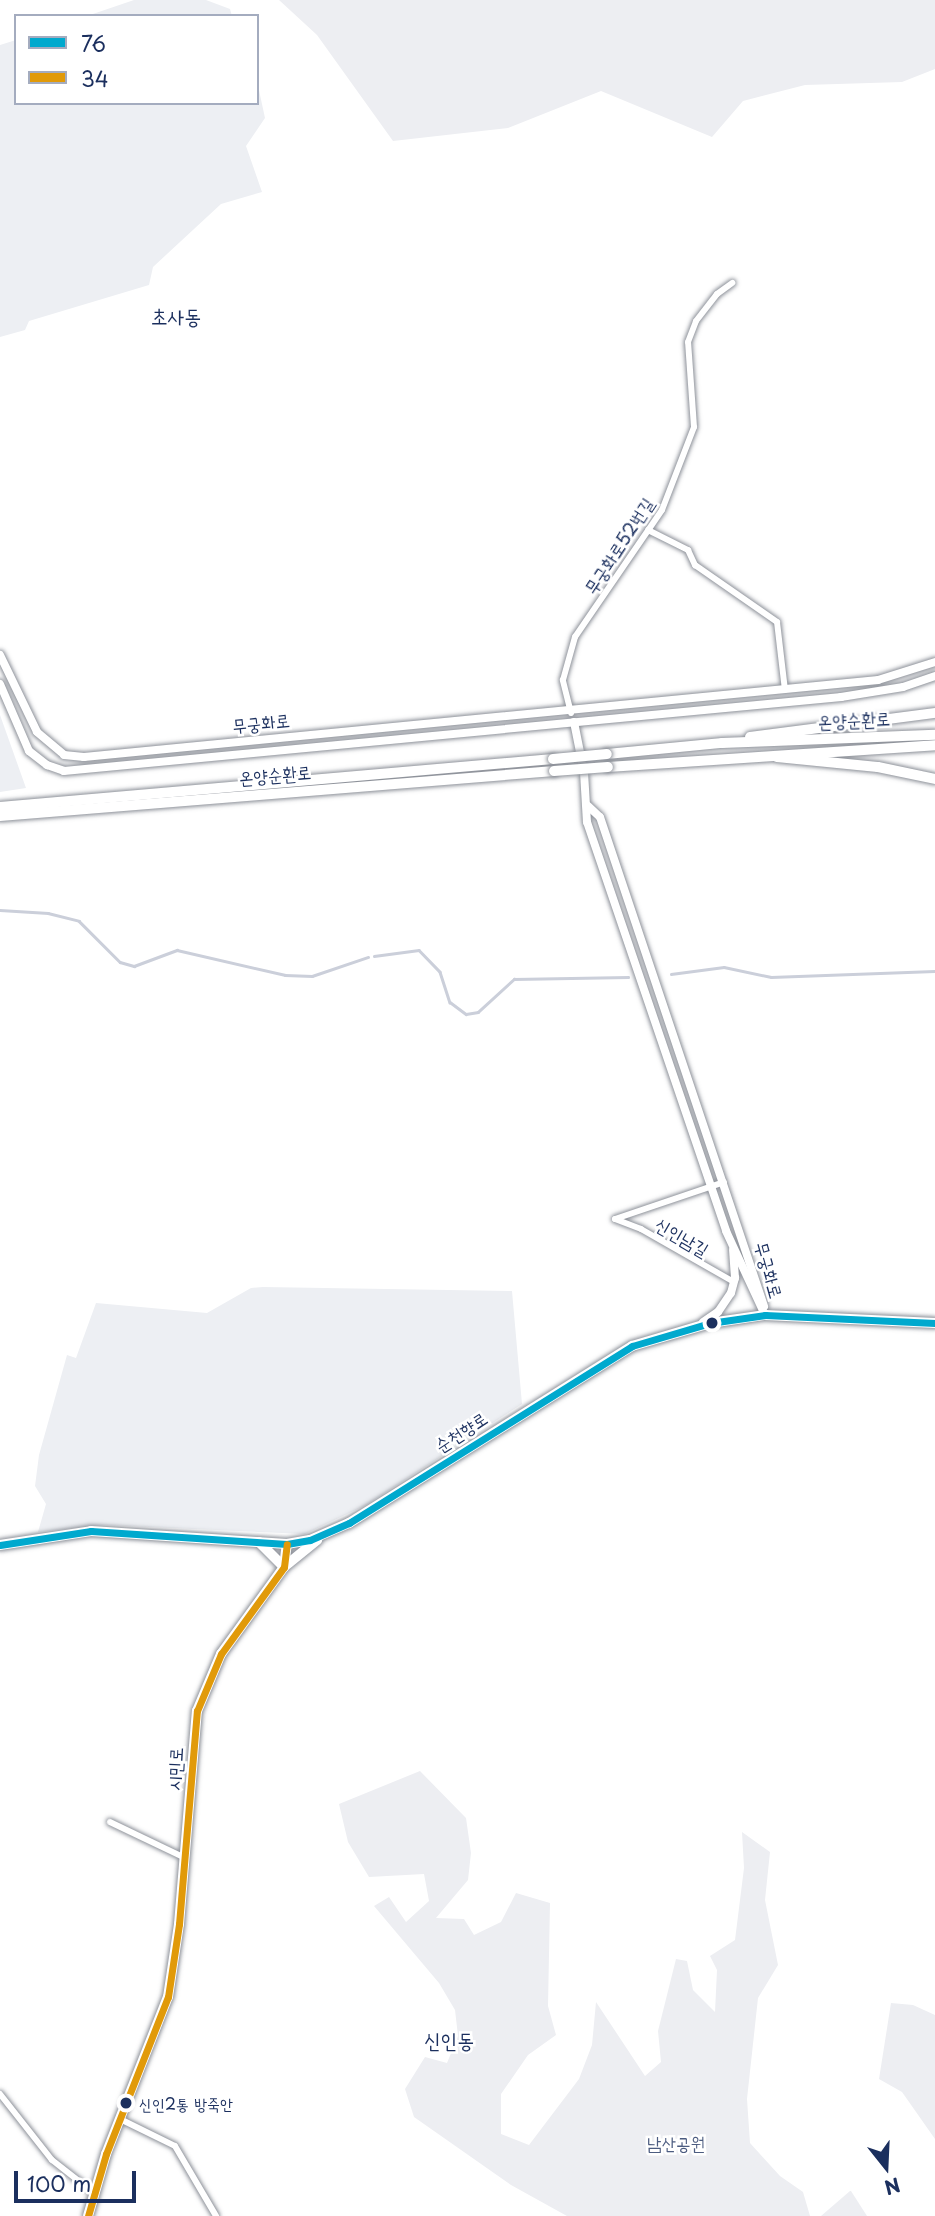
<!DOCTYPE html>
<html>
<head>
<meta charset="utf-8">
<style>
  body { margin:0 }
  #map { position:relative; width:935px; height:2216px; overflow:hidden; background:#fff; font-family:"Playpen Sans","Poor Story",sans-serif }
  div>[style] { position:absolute }
  .built>* { inset:0; background:#edeff3 }
  .green>* { inset:0; background:#edeef2 }
  .stream>* { height:2.5px; margin:-1.25px; padding:0 1.25px; transform-origin:1.25px; border-radius:1.25px; background:#cbcfda }
  .roads { filter:drop-shadow(0 0 2px #8e929a) drop-shadow(0 0 2px #8e929a) }
  .minor>* { height:6px; margin:-3px; padding:0 3px; transform-origin:3px; border-radius:3px; background:#fff }
  .tertiary>* { height:8px; margin:-4px; padding:0 4px; transform-origin:4px; border-radius:4px; background:#fff }
  .secondary>* { height:10px; margin:-5px; padding:0 5px; transform-origin:5px; border-radius:5px; background:#fff }
  .trunk>* { height:10px; margin:-5px; padding:0 5px; transform-origin:5px; border-radius:5px; background:#fff }
  .bridges { filter:drop-shadow(0 0 2px #8e929a) drop-shadow(0 0 2px #8e929a) }
  .trunk-bridge>* { height:10px; margin:-5px; padding:0 5px; transform-origin:5px; border-radius:5px; background:#fff }
  .bus-1>* { height:7px; margin:-3.5px; padding:0 3.5px; transform-origin:3.5px; border-radius:3.5px; background:#00a9ce }
  .bus-2>* { height:7px; margin:-3.5px; padding:0 3.5px; transform-origin:3.5px; border-radius:3.5px; background:#e19a09 }
  .dots>* { width:19px; height:19px; translate:-50% -50%; box-sizing:border-box; border:4px solid #fff; border-radius:50% }
  span { translate:-50% -50%; white-space:nowrap; text-align:center; line-height:1.15; -webkit-text-stroke:5px #fff; paint-order:stroke }
  .bus-label { font-size:16px; color:#1b2f5e }
  .left { translate:0 -50%; text-align:left }
  .street-label { font-size:18px; color:#1b2f5e }
  .park-label { font-size:18px; color:#4c5c80 }
  .quarter-label { font-size:21px; color:#1b2f5e }
  .legend { position:absolute; left:14px; top:14px; width:245px; height:91px; box-sizing:border-box; background:#fff; border:2px solid #a4acbf; margin:0; padding:9px 12px; list-style:none; font-size:21px; color:#1b2f5e }
  .legend li { display:flex; align-items:center; gap:14px; height:35px }
  .legend b { width:35px; border:2px solid #a4acbf }
  .north { position:absolute; left:851px; top:2132px; width:70px; height:70px; -webkit-text-stroke:5px #fff; paint-order:stroke; rotate:162deg; font-size:19px; font-weight:700; line-height:28px; text-align:center; color:#1b2f5e }
  .north::after { content:''; display:block; margin:auto; width:24px; height:32px; background:#1b2f5e; clip-path:polygon(50% 0,100% 100%,50% 72%,0 100%) }
  .scale { position:absolute; left:14px; top:2171px; width:122px; height:32px; box-sizing:border-box; border:4px solid #1b2f5e; border-top:0; padding-left:9px; font-size:21px; line-height:24px; white-space:nowrap; color:#1b2f5e; -webkit-text-stroke:5px #fff; paint-order:stroke }
</style>
</head>
<body>
<div id="map">
  <div class="built">
    <i style="clip-path:polygon(134px 0,206px 0,230px 9px,232px 16px,87px 16px)"></i>
    <i style="clip-path:polygon(16px 40px,16px 103px,257px 103px,257px 81px,265px 118px,246px 146px,262px 192px,221px 204px,153px 267px,149px 285px,29px 321px,25px 330px,0 337px,0 45px)"></i>
    <i style="clip-path:polygon(0 715px,5px 729px,26px 788px,0 792px)"></i>
    <i style="clip-path:polygon(263px 1287px,512px 1291px,522px 1404px,366px 1505px,305px 1534px,104px 1525px,38px 1532px,46px 1504px,35px 1486px,39px 1455px,67px 1355px,76px 1358px,96px 1303px,207px 1313px,251px 1288px)"></i>
  </div>
  <div class="green">
    <i style="clip-path:polygon(279px 0,935px 0,935px 69px,902px 82px,805px 85px,743px 101px,712px 137px,601px 91px,508px 128px,393px 141px,317px 35px)"></i>
    <i style="clip-path:polygon(420px 1771px,466px 1818px,471px 1853px,468px 1880px,436px 1918px,464px 1919px,474px 1935px,501px 1922px,516px 1893px,550px 1903px,548px 2006px,556px 2035px,528px 2055px,501px 2094px,501px 2134px,529px 2145px,579px 2079px,592px 2045px,596px 2002px,645px 2076px,661px 2062px,658px 2031px,676px 1959px,687px 1961px,693px 1990px,715px 2012px,717px 1970px,710px 1956px,735px 1940px,744px 1868px,742px 1832px,770px 1852px,765px 1900px,778px 1965px,758px 1998px,747px 2099px,750px 2143px,780px 2176px,803px 2192px,810px 2216px,567px 2216px,511px 2185px,414px 2117px,405px 2089px,425px 2057px,447px 2063px,458px 2036px,455px 2010px,439px 1983px,374px 1906px,389px 1897px,406px 1922px,429px 1901px,424px 1874px,369px 1877px,348px 1842px,339px 1804px)"></i>
    <i style="clip-path:polygon(891px 2003px,913px 2005px,935px 2015px,935px 2139px,902px 2092px,879px 2079px)"></i>
    <i style="clip-path:polygon(851px 2191px,867px 2216px,821px 2216px,850px 2191px)"></i>
  </div>
  <div class="stream">
    <i style="left:0;top:910px;width:48px;rotate:3.6deg"></i>
    <i style="left:48px;top:913px;width:32px;rotate:14deg"></i>
    <i style="left:79px;top:921px;width:58px;rotate:45deg"></i>
    <i style="left:120px;top:962px;width:15px;rotate:16deg"></i>
    <i style="left:134px;top:966px;width:46px;rotate:-20.4deg"></i>
    <i style="left:177px;top:950px;width:111px;rotate:13deg"></i>
    <i style="left:285px;top:975px;width:27px;rotate:2deg"></i>
    <i style="left:312px;top:976px;width:59px;rotate:-18.7deg"></i>
    <i style="left:374px;top:956px;width:45px;rotate:-7.6deg"></i>
    <i style="left:419px;top:950px;width:30px;rotate:46deg"></i>
    <i style="left:440px;top:972px;width:32px;rotate:72deg"></i>
    <i style="left:450px;top:1002px;width:20px;rotate:37deg"></i>
    <i style="left:466px;top:1014px;width:12px;rotate:-9deg"></i>
    <i style="left:478px;top:1012px;width:49px;rotate:-42.5deg"></i>
    <i style="left:514px;top:979px;width:114px;rotate:-1deg"></i>
    <i style="left:671px;top:974px;width:53px;rotate:-7.5deg"></i>
    <i style="left:724px;top:967px;width:48px;rotate:12deg"></i>
    <i style="left:771px;top:977px;width:164px;rotate:-2.1deg"></i>
  </div>
  <div class="roads">
    <div class="minor">
      <i style="left:648px;top:530px;width:45px;rotate:26.6deg"></i>
      <i style="left:688px;top:550px;width:17px;rotate:65deg"></i>
      <i style="left:695px;top:565px;width:100px;rotate:34.8deg"></i>
      <i style="left:777px;top:622px;width:68px;rotate:83.3deg"></i>
      <i style="left:571px;top:713px;width:34px;rotate:-104deg"></i>
      <i style="left:563px;top:680px;width:45px;rotate:-74.4deg"></i>
      <i style="left:575px;top:637px;width:154px;rotate:-55.6deg"></i>
      <i style="left:662px;top:510px;width:89px;rotate:-68.9deg"></i>
      <i style="left:694px;top:427px;width:85px;rotate:-94deg"></i>
      <i style="left:688px;top:342px;width:22px;rotate:-69deg"></i>
      <i style="left:696px;top:321px;width:34px;rotate:-52deg"></i>
      <i style="left:717px;top:294px;width:19px;rotate:-36deg"></i>
      <i style="left:615px;top:1219px;width:28px;rotate:21deg"></i>
      <i style="left:641px;top:1229px;width:107px;rotate:29.7deg"></i>
      <i style="left:615px;top:1219px;width:115px;rotate:-18.7deg"></i>
      <i style="left:110px;top:1822px;width:83px;rotate:25.6deg"></i>
      <i style="left:0;top:2094px;width:84px;rotate:51.8deg"></i>
      <i style="left:52px;top:2160px;width:52px;rotate:38deg"></i>
      <i style="left:120px;top:2119px;width:61px;rotate:26.1deg"></i>
      <i style="left:175px;top:2146px;width:81px;rotate:59.6deg"></i>
    </div>
    <div class="tertiary">
      <i style="left:0;top:655px;width:85px;rotate:64.3deg"></i>
      <i style="left:37px;top:732px;width:35px;rotate:40deg"></i>
      <i style="left:64px;top:755px;width:20px;rotate:6deg"></i>
      <i style="left:84px;top:757px;width:798px;rotate:-5.54deg"></i>
      <i style="left:878px;top:680px;width:60px;rotate:-17.5deg"></i>
      <i style="left:0;top:684px;width:73px;rotate:66.6deg"></i>
      <i style="left:29px;top:751px;width:23px;rotate:38deg"></i>
      <i style="left:47px;top:765px;width:18px;rotate:19deg"></i>
      <i style="left:64px;top:771px;width:781px;rotate:-5.44deg"></i>
      <i style="left:841px;top:697px;width:63px;rotate:-9.2deg"></i>
      <i style="left:903px;top:687px;width:34px;rotate:-19deg"></i>
      <i style="left:574px;top:722px;width:51px;rotate:78.7deg"></i>
      <i style="left:584px;top:772px;width:50px;rotate:86.6deg"></i>
      <i style="left:587px;top:822px;width:432px;rotate:71.2deg"></i>
      <i style="left:726px;top:1231px;width:93px;rotate:65.1deg"></i>
      <i style="left:588px;top:806px;width:16px;rotate:43deg"></i>
      <i style="left:600px;top:817px;width:516px;rotate:71.46deg"></i>
      <i style="left:703px;top:1322px;width:18px;rotate:-34deg"></i>
      <i style="left:718px;top:1312px;width:23px;rotate:-56deg"></i>
      <i style="left:731px;top:1293px;width:16px;rotate:-75deg"></i>
      <i style="left:735px;top:1278px;width:28px;rotate:-94deg"></i>
    </div>
    <div class="secondary">
      <i style="left:259px;top:1542px;width:35px;rotate:45deg"></i>
      <i style="left:284px;top:1567px;width:43px;rotate:-39.3deg"></i>
      <i style="left:0;top:1545px;width:92px;rotate:-8.7deg"></i>
      <i style="left:91px;top:1531px;width:196px;rotate:3.8deg"></i>
      <i style="left:287px;top:1544px;width:23px;rotate:-10deg"></i>
      <i style="left:310px;top:1540px;width:43px;rotate:-23.6deg"></i>
      <i style="left:349px;top:1523px;width:334px;rotate:-32deg"></i>
      <i style="left:632px;top:1346px;width:81px;rotate:-16.4deg"></i>
      <i style="left:710px;top:1323px;width:56px;rotate:-8.3deg"></i>
      <i style="left:765px;top:1315px;width:170px;rotate:2.7deg"></i>
      <i style="left:88px;top:2216px;width:65px;rotate:-73.8deg"></i>
      <i style="left:106px;top:2154px;width:169px;rotate:-68.5deg"></i>
      <i style="left:168px;top:1997px;width:74px;rotate:-81.4deg"></i>
      <i style="left:179px;top:1924px;width:214px;rotate:-85.2deg"></i>
      <i style="left:197px;top:1711px;width:62px;rotate:-67.2deg"></i>
      <i style="left:221px;top:1654px;width:107px;rotate:-54.1deg"></i>
      <i style="left:284px;top:1567px;width:23px;rotate:-83deg"></i>
    </div>
    <div class="trunk">
      <i style="left:750px;top:737px;width:187px;rotate:-7.4deg"></i>
      <i style="left:607px;top:754px;width:116px;rotate:-5.5deg"></i>
      <i style="left:722px;top:743px;width:213px;rotate:-2.2deg"></i>
      <i style="left:777px;top:757px;width:101px;rotate:5.7deg"></i>
      <i style="left:878px;top:767px;width:58px;rotate:11.9deg"></i>
      <i style="left:608px;top:767px;width:328px;rotate:-3.8deg"></i>
      <i style="left:0;top:807px;width:555px;rotate:-4.96deg"></i>
      <i style="left:0;top:816px;width:556px;rotate:-4.64deg"></i>
    </div>
  </div>
  <div class="bridges">
    <div class="trunk-bridge">
      <i style="left:553px;top:759px;width:54px;rotate:-5.3deg"></i>
      <i style="left:554px;top:771px;width:54px;rotate:-4.2deg"></i>
    </div>
  </div>
  <div class="bus-1">
    <i style="left:0;top:1545px;width:92px;rotate:-8.7deg"></i>
    <i style="left:91px;top:1531px;width:196px;rotate:3.8deg"></i>
    <i style="left:287px;top:1544px;width:23px;rotate:-10deg"></i>
    <i style="left:310px;top:1540px;width:43px;rotate:-23.6deg"></i>
    <i style="left:349px;top:1523px;width:334px;rotate:-32deg"></i>
    <i style="left:632px;top:1346px;width:81px;rotate:-16.4deg"></i>
    <i style="left:710px;top:1323px;width:56px;rotate:-8.3deg"></i>
    <i style="left:765px;top:1315px;width:170px;rotate:2.7deg"></i>
  </div>
  <div class="bus-2">
    <i style="left:88px;top:2216px;width:65px;rotate:-73.8deg"></i>
    <i style="left:106px;top:2154px;width:169px;rotate:-68.5deg"></i>
    <i style="left:168px;top:1997px;width:74px;rotate:-81.4deg"></i>
    <i style="left:179px;top:1924px;width:214px;rotate:-85.2deg"></i>
    <i style="left:197px;top:1711px;width:62px;rotate:-67.2deg"></i>
    <i style="left:221px;top:1654px;width:107px;rotate:-54.1deg"></i>
    <i style="left:284px;top:1567px;width:23px;rotate:-83deg"></i>
  </div>
  <div class="dots">
    <i style="left:712px;top:1323px;background:#1b2f5e"></i>
    <i style="left:126px;top:2103px;background:#1b2f5e"></i>
  </div>
  <div class="bus-label">
    <span class="left" style="left:139px;top:2103px">신인2통 방죽안</span>
  </div>
  <div class="street-label">
    <span style="left:619px;top:546px;rotate:-57deg">무궁화로52번길</span>
    <span style="left:854px;top:720px;rotate:-3deg">온양순환로</span>
    <span style="left:261px;top:723px;rotate:-6deg">무궁화로</span>
    <span style="left:275px;top:775px;rotate:-5deg">온양순환로</span>
    <span style="left:682px;top:1237px;rotate:30deg">신인남길</span>
    <span style="left:769px;top:1270px;rotate:74deg">무궁화로</span>
    <span style="left:461px;top:1432px;rotate:-33deg">순천향로</span>
    <span style="left:175px;top:1769px;rotate:-87deg">시민로</span>
  </div>
  <div class="park-label">
    <span style="left:676px;top:2143px">남산공원</span>
  </div>
  <div class="quarter-label">
    <span style="left:176px;top:315px">초사동</span>
    <span style="left:449px;top:2039px">신인동</span>
  </div>
  <ul class="legend">
  <li><b style="height:9px;background:#00a9ce"></b>76</li>
  <li><b style="height:9px;background:#e19a09"></b>34</li>
  </ul>
  <div class="north">N</div>
  <div class="scale">100 m</div>
</div>
</body>
</html>
